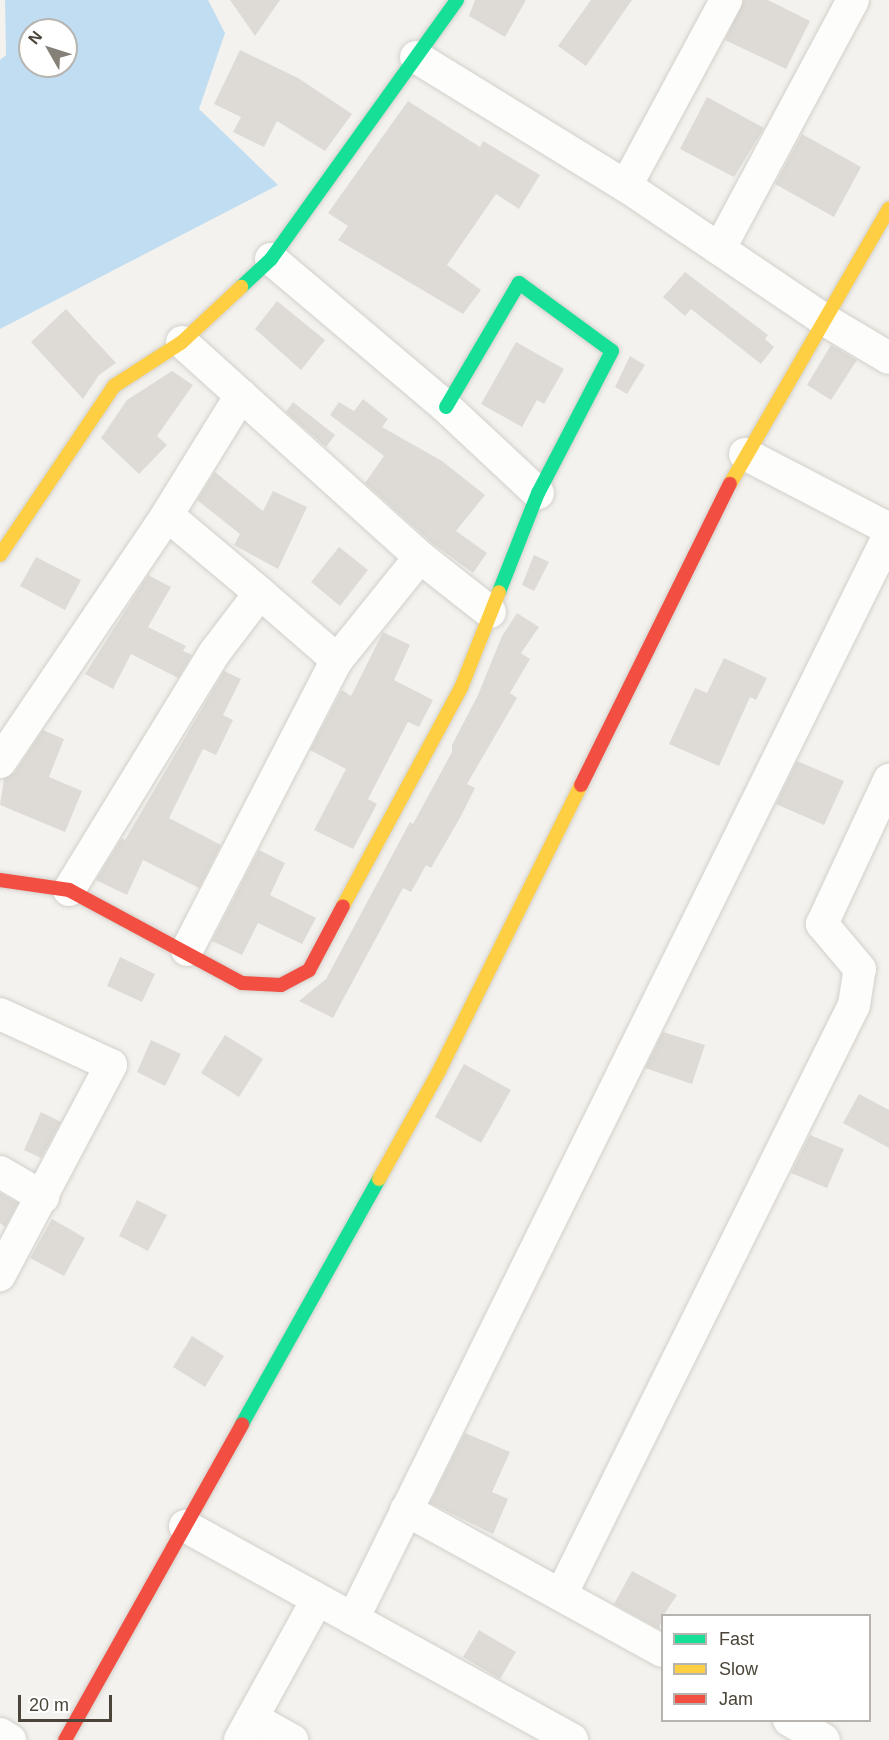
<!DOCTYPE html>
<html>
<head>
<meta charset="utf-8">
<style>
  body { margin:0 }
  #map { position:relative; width:889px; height:1740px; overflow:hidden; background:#f4f2ee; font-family:Arial,sans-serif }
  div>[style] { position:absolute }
  .water>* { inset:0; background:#c0ddf1 }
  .building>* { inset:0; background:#dedbd6 }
  .roads { filter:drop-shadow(0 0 2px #d2d0cb) drop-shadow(0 0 2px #d2d0cb) }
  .street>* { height:32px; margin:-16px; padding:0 16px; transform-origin:16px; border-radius:16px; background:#fdfdfc }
  .fast>* { height:14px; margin:-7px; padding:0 7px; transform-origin:7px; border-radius:7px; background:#16e098 }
  .slow>* { height:14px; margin:-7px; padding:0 7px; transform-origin:7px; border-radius:7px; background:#ffcf43 }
  .jam>* { height:14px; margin:-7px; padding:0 7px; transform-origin:7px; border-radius:7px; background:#f24e42 }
  span { translate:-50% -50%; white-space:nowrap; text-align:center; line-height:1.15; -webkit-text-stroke:4.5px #fff; paint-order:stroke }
  .legend { position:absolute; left:661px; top:1614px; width:210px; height:108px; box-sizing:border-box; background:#fff; border:2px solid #b7b4b0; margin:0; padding:8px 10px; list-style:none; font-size:18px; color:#4b4439 }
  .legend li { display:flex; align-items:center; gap:12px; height:30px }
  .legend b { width:30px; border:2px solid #b7b4b0 }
  .north { position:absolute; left:18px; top:18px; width:60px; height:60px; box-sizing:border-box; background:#fff; border:2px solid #b7b4b0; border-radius:50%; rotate:309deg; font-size:16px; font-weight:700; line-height:24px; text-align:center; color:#4b4439 }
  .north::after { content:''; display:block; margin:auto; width:21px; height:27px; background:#868178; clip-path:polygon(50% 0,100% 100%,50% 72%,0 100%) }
  .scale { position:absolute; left:18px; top:1695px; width:94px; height:27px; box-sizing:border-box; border:3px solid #4b4439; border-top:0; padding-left:8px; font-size:18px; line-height:21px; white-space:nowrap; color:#4b4439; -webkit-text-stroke:4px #fff; paint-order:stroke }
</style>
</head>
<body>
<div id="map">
  <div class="water">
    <i style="clip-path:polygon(evenodd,5px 0,208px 0,225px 33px,199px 109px,278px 185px,0 329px,0 60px,6px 55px,5px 0,30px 30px,66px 30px,66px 66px,30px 66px,30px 30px)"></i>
  </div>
  <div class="building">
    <i style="clip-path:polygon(230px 0,280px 0,255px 36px)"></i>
    <i style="clip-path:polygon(475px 0,526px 0,505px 37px,469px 16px)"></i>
    <i style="clip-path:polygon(591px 0,632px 0,586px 66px,558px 46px)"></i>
    <i style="clip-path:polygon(744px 0,768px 0,810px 21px,786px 69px,725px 40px)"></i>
    <i style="clip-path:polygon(240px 50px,298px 78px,352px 114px,325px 151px,277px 121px,264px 147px,233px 132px,241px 117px,214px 104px)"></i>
    <i style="clip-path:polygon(707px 97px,764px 128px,734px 177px,680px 149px)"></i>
    <i style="clip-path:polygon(408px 101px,480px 147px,483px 141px,540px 175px,519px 209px,496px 194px,447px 265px,481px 290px,463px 314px,338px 240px,348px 226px,328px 213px)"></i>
    <i style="clip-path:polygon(802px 134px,861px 167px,834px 217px,775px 184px)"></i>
    <i style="clip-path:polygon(685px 272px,768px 335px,765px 339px,774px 347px,761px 364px,691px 309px,685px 316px,663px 297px)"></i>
    <i style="clip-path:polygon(277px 301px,325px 340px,301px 370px,255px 329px)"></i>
    <i style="clip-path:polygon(66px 309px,116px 363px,99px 375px,83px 399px,31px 342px)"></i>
    <i style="clip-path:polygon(516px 342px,564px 369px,544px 404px,537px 400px,522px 427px,481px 404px)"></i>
    <i style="clip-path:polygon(831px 345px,857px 360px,831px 400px,807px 385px)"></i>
    <i style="clip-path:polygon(630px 356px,645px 365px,627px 394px,615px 387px)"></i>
    <i style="clip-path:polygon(172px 371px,193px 385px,157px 436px,167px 445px,139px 474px,101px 438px,127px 400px)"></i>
    <i style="clip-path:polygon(363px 399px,388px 419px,382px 427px,442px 461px,485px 495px,456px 531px,487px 553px,473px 573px,432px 543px,365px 483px,384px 456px,330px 415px,339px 402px,354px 411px)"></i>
    <i style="clip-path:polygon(293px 402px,335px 435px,326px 447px,286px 412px)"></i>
    <i style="clip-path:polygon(215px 472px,263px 511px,273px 491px,307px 507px,278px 569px,234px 545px,240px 534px,197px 500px)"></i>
    <i style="clip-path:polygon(339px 547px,368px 570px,340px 606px,311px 582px)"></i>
    <i style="clip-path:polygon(534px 555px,549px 562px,534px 591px,522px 585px)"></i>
    <i style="clip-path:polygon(36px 557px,81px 580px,65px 610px,20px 586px)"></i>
    <i style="clip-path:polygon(148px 575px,171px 587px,148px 627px,186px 646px,183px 651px,192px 655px,178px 678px,131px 654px,113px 689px,85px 674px)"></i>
    <i style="clip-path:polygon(517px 613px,539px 627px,521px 653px,530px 659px,510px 693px,517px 698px,467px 784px,475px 788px,461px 816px,431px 868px,426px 865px,411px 892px,403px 888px,333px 1018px,299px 1001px,326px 979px,410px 822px,413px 824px,452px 752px,452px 745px,478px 695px,502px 636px)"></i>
    <i style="clip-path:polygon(383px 632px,410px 645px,394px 680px,433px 700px,419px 727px,408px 722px,368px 799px,377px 804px,353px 849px,314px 830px,346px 769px,310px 750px,342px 690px,351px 696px)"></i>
    <i style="clip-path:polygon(724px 658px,767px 678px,756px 700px,750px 697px,719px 766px,669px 744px,695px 688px,707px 693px)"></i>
    <i style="clip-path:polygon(224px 671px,241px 679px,223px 715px,233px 720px,216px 755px,203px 749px,169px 818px,221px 845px,199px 888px,143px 860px,127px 895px,96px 880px,122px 838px,125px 840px)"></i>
    <i style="clip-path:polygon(43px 730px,64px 739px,49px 777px,82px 791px,65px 832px,0 805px,4px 779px,15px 772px)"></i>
    <i style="clip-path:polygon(797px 761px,844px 781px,824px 825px,776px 804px)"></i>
    <i style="clip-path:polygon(259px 850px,285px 863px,270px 895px,316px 918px,302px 944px,258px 923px,242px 955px,212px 941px)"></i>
    <i style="clip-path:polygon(120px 957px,155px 974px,142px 1002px,107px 986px)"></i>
    <i style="clip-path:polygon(663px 1032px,705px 1045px,692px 1084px,645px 1068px)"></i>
    <i style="clip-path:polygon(225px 1035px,263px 1059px,239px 1097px,201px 1073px)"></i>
    <i style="clip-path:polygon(151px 1040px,181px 1054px,165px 1086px,137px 1072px)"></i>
    <i style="clip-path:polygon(464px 1064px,511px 1090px,481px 1143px,435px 1117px)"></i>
    <i style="clip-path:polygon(859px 1094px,889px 1110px,889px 1148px,843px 1123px)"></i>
    <i style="clip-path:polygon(41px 1112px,61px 1122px,41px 1158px,24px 1150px)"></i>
    <i style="clip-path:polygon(810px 1135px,844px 1149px,827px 1188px,791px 1173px)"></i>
    <i style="clip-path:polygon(0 1193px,18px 1203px,5px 1227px,0 1223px)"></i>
    <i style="clip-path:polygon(137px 1200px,167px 1215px,148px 1251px,119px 1236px)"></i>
    <i style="clip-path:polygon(52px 1219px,85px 1238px,64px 1276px,30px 1258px)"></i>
    <i style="clip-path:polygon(192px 1336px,224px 1356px,205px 1387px,173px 1367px)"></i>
    <i style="clip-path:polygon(465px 1433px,510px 1452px,492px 1492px,508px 1499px,493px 1534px,430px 1503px)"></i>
    <i style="clip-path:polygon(632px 1571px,677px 1595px,663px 1616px,659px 1629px,614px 1604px)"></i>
    <i style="clip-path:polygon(479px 1630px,516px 1652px,500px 1679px,463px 1657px)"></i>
  </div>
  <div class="roads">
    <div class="street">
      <i style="left:416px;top:57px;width:246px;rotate:31.6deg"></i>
      <i style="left:626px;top:186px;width:240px;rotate:34deg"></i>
      <i style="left:825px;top:320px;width:74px;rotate:30.7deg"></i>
      <i style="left:626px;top:186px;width:211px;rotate:-61.7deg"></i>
      <i style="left:720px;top:248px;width:281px;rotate:-61.8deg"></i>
      <i style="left:271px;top:259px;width:229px;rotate:40.2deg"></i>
      <i style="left:446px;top:407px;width:126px;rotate:43.1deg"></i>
      <i style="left:182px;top:342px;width:321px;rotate:42.1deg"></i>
      <i style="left:420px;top:557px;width:89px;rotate:38.2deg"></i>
      <i style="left:745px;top:454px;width:162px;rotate:27.5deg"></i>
      <i style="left:260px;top:593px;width:102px;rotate:41deg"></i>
      <i style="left:0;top:762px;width:298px;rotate:-55.9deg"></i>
      <i style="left:167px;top:515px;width:141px;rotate:-58.3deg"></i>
      <i style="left:69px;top:890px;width:279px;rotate:-58.5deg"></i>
      <i style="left:215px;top:652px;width:74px;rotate:-52.7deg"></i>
      <i style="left:260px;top:593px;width:121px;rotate:-140deg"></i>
      <i style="left:187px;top:950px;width:326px;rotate:-62.7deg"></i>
      <i style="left:337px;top:660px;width:132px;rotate:-51.1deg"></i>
      <i style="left:0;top:1014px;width:122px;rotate:24.7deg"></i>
      <i style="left:111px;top:1065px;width:238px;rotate:117.9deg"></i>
      <i style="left:0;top:1172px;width:50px;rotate:30.2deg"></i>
      <i style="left:406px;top:1510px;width:292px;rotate:28.8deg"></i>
      <i style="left:185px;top:1526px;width:442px;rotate:28.9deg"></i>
      <i style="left:561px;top:1595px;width:659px;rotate:-63.59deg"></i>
      <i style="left:854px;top:1005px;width:36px;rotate:-81deg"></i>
      <i style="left:860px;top:969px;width:59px;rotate:-130.2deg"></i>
      <i style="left:822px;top:924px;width:159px;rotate:-65deg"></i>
      <i style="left:353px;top:1619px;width:1209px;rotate:-63.69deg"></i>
      <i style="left:252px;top:1718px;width:46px;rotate:28.8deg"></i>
      <i style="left:789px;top:1720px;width:40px;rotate:29.7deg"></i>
      <i style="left:0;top:1734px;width:12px;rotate:31deg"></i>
      <i style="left:240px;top:1740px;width:160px;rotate:-61.2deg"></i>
    </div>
    <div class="fast">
      <i style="left:241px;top:287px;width:41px;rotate:-43deg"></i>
      <i style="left:271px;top:259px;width:319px;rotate:-54.3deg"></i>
      <i style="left:446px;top:407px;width:144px;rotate:-59.5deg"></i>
      <i style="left:519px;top:283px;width:115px;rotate:36.2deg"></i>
      <i style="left:612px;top:351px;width:160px;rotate:117.5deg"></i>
      <i style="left:538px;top:493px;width:106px;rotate:111.5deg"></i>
      <i style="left:242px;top:1424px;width:281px;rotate:-60.8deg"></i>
    </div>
    <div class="slow">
      <i style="left:730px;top:484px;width:318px;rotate:-60deg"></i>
      <i style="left:0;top:555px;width:204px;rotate:-56deg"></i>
      <i style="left:114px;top:386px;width:81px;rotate:-32.9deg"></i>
      <i style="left:182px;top:342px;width:81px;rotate:-43deg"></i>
      <i style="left:343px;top:906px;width:248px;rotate:-61.6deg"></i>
      <i style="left:461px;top:688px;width:103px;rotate:-68.4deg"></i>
      <i style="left:379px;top:1179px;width:124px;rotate:-60.9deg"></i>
      <i style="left:439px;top:1071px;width:319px;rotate:-63.6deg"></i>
    </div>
    <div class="jam">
      <i style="left:581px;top:785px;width:336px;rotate:-63.7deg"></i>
      <i style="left:0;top:880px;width:70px;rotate:8.2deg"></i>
      <i style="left:69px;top:890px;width:196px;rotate:28.3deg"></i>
      <i style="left:242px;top:983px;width:39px;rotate:3deg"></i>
      <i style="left:281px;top:985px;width:32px;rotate:-28deg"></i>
      <i style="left:309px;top:970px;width:72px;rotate:-62deg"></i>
      <i style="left:65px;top:1740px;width:362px;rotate:-60.7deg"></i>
    </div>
  </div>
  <ul class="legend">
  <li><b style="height:8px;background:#16e098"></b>Fast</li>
  <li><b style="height:8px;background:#ffcf43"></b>Slow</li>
  <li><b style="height:8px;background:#f24e42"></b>Jam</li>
  </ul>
  <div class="north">N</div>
  <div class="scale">20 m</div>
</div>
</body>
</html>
